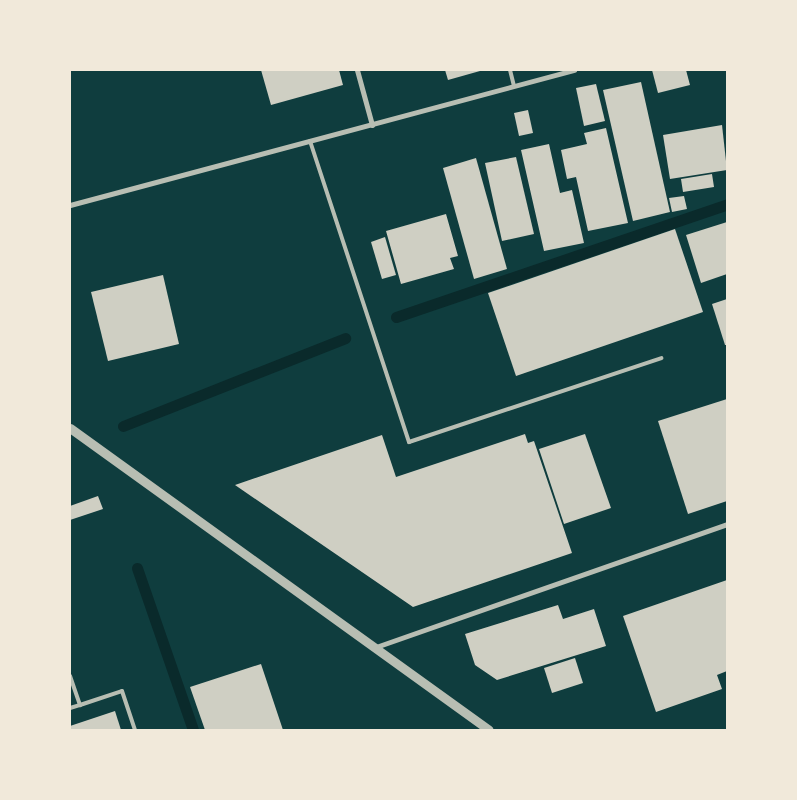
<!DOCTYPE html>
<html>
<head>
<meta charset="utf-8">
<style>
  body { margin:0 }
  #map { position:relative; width:797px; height:800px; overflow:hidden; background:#0f3d3e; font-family:Poppins,sans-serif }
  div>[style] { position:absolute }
  .stream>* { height:11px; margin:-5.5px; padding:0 5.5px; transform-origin:5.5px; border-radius:5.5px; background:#0a2a2b }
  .building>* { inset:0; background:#cfcfc3 }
  .service>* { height:4px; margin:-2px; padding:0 2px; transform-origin:2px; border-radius:2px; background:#b8beb3 }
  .minor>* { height:5px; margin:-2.5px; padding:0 2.5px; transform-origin:2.5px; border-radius:2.5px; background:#b8beb3 }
  .tertiary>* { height:9px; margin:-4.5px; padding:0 4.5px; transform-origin:4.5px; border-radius:4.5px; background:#b8beb3 }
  span { translate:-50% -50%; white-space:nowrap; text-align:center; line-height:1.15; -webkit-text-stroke:5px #f1e9da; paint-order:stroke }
  .frame { position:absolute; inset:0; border:71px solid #f1e9da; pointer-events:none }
</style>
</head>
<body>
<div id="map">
  <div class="stream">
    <i style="left:396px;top:317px;width:350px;rotate:-18.8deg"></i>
    <i style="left:123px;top:426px;width:239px;rotate:-21.6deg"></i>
    <i style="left:137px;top:568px;width:171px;rotate:70.9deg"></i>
  </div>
  <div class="building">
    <i style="clip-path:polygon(261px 70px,339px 70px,343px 85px,271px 105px)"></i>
    <i style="clip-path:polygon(445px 70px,480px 70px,480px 71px,448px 80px)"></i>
    <i style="clip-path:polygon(652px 70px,686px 70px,690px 85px,658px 93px)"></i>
    <i style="clip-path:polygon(641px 82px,670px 212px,633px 221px,603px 90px)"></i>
    <i style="clip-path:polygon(596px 84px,605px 121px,584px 126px,576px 88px)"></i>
    <i style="clip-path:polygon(528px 110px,533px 133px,519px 136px,514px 113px)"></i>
    <i style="clip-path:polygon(722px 125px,727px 170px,670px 179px,663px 135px)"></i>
    <i style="clip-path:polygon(606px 128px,628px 223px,588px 231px,576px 177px,567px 179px,561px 150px,587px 144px,584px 133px)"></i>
    <i style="clip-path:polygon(549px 144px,560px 193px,572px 190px,584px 243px,544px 251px,521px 150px)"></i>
    <i style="clip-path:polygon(516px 157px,534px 234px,502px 241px,485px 163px)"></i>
    <i style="clip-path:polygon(476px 158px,507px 269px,474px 279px,443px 168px)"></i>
    <i style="clip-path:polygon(712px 174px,714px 187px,683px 192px,681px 179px)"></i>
    <i style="clip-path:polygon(684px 196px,687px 209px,672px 212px,669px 198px)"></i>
    <i style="clip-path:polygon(446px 214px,458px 256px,450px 258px,454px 269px,401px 284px,386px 231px)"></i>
    <i style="clip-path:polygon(727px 222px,727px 274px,701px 283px,686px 235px)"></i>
    <i style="clip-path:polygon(675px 229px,703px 312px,516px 376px,488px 293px)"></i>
    <i style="clip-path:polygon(385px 237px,396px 275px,382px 279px,371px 242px)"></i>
    <i style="clip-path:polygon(163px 275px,179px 344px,108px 361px,91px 292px)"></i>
    <i style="clip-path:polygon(727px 299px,727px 345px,725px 345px,712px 304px)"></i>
    <i style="clip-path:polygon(727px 399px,727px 501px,688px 514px,658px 421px)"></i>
    <i style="clip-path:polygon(525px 434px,528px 443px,534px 441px,572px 553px,413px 607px,235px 485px,382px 435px,396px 477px)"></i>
    <i style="clip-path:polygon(585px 434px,611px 508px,564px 524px,539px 449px)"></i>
    <i style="clip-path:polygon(98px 496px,103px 509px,70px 520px,70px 506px)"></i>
    <i style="clip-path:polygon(727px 580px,727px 671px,717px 675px,722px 689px,656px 712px,623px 616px)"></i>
    <i style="clip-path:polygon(558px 605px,563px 619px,594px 609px,606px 646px,497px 680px,475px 665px,465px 634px)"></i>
    <i style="clip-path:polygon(575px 658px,583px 683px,552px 693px,544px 668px)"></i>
    <i style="clip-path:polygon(261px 664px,283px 730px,205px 730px,190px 687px)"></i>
    <i style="clip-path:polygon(115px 711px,121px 730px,70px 730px,70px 726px)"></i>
  </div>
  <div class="service">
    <i style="left:510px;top:70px;width:16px;rotate:76deg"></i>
    <i style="left:310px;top:141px;width:317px;rotate:71.8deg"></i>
    <i style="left:409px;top:442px;width:266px;rotate:-18.4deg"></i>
    <i style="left:70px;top:676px;width:31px;rotate:71deg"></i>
    <i style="left:80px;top:705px;width:44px;rotate:-18.4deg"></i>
    <i style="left:122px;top:691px;width:41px;rotate:71.6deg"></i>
    <i style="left:70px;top:708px;width:10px;rotate:-17deg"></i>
  </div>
  <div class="minor">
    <i style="left:357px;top:70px;width:57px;rotate:74.7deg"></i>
    <i style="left:70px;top:205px;width:522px;rotate:-15deg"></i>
    <i style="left:373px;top:648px;width:375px;rotate:-19.3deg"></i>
  </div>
  <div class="tertiary">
    <i style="left:70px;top:428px;width:516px;rotate:35.78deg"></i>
  </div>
  <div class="frame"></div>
</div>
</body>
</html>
